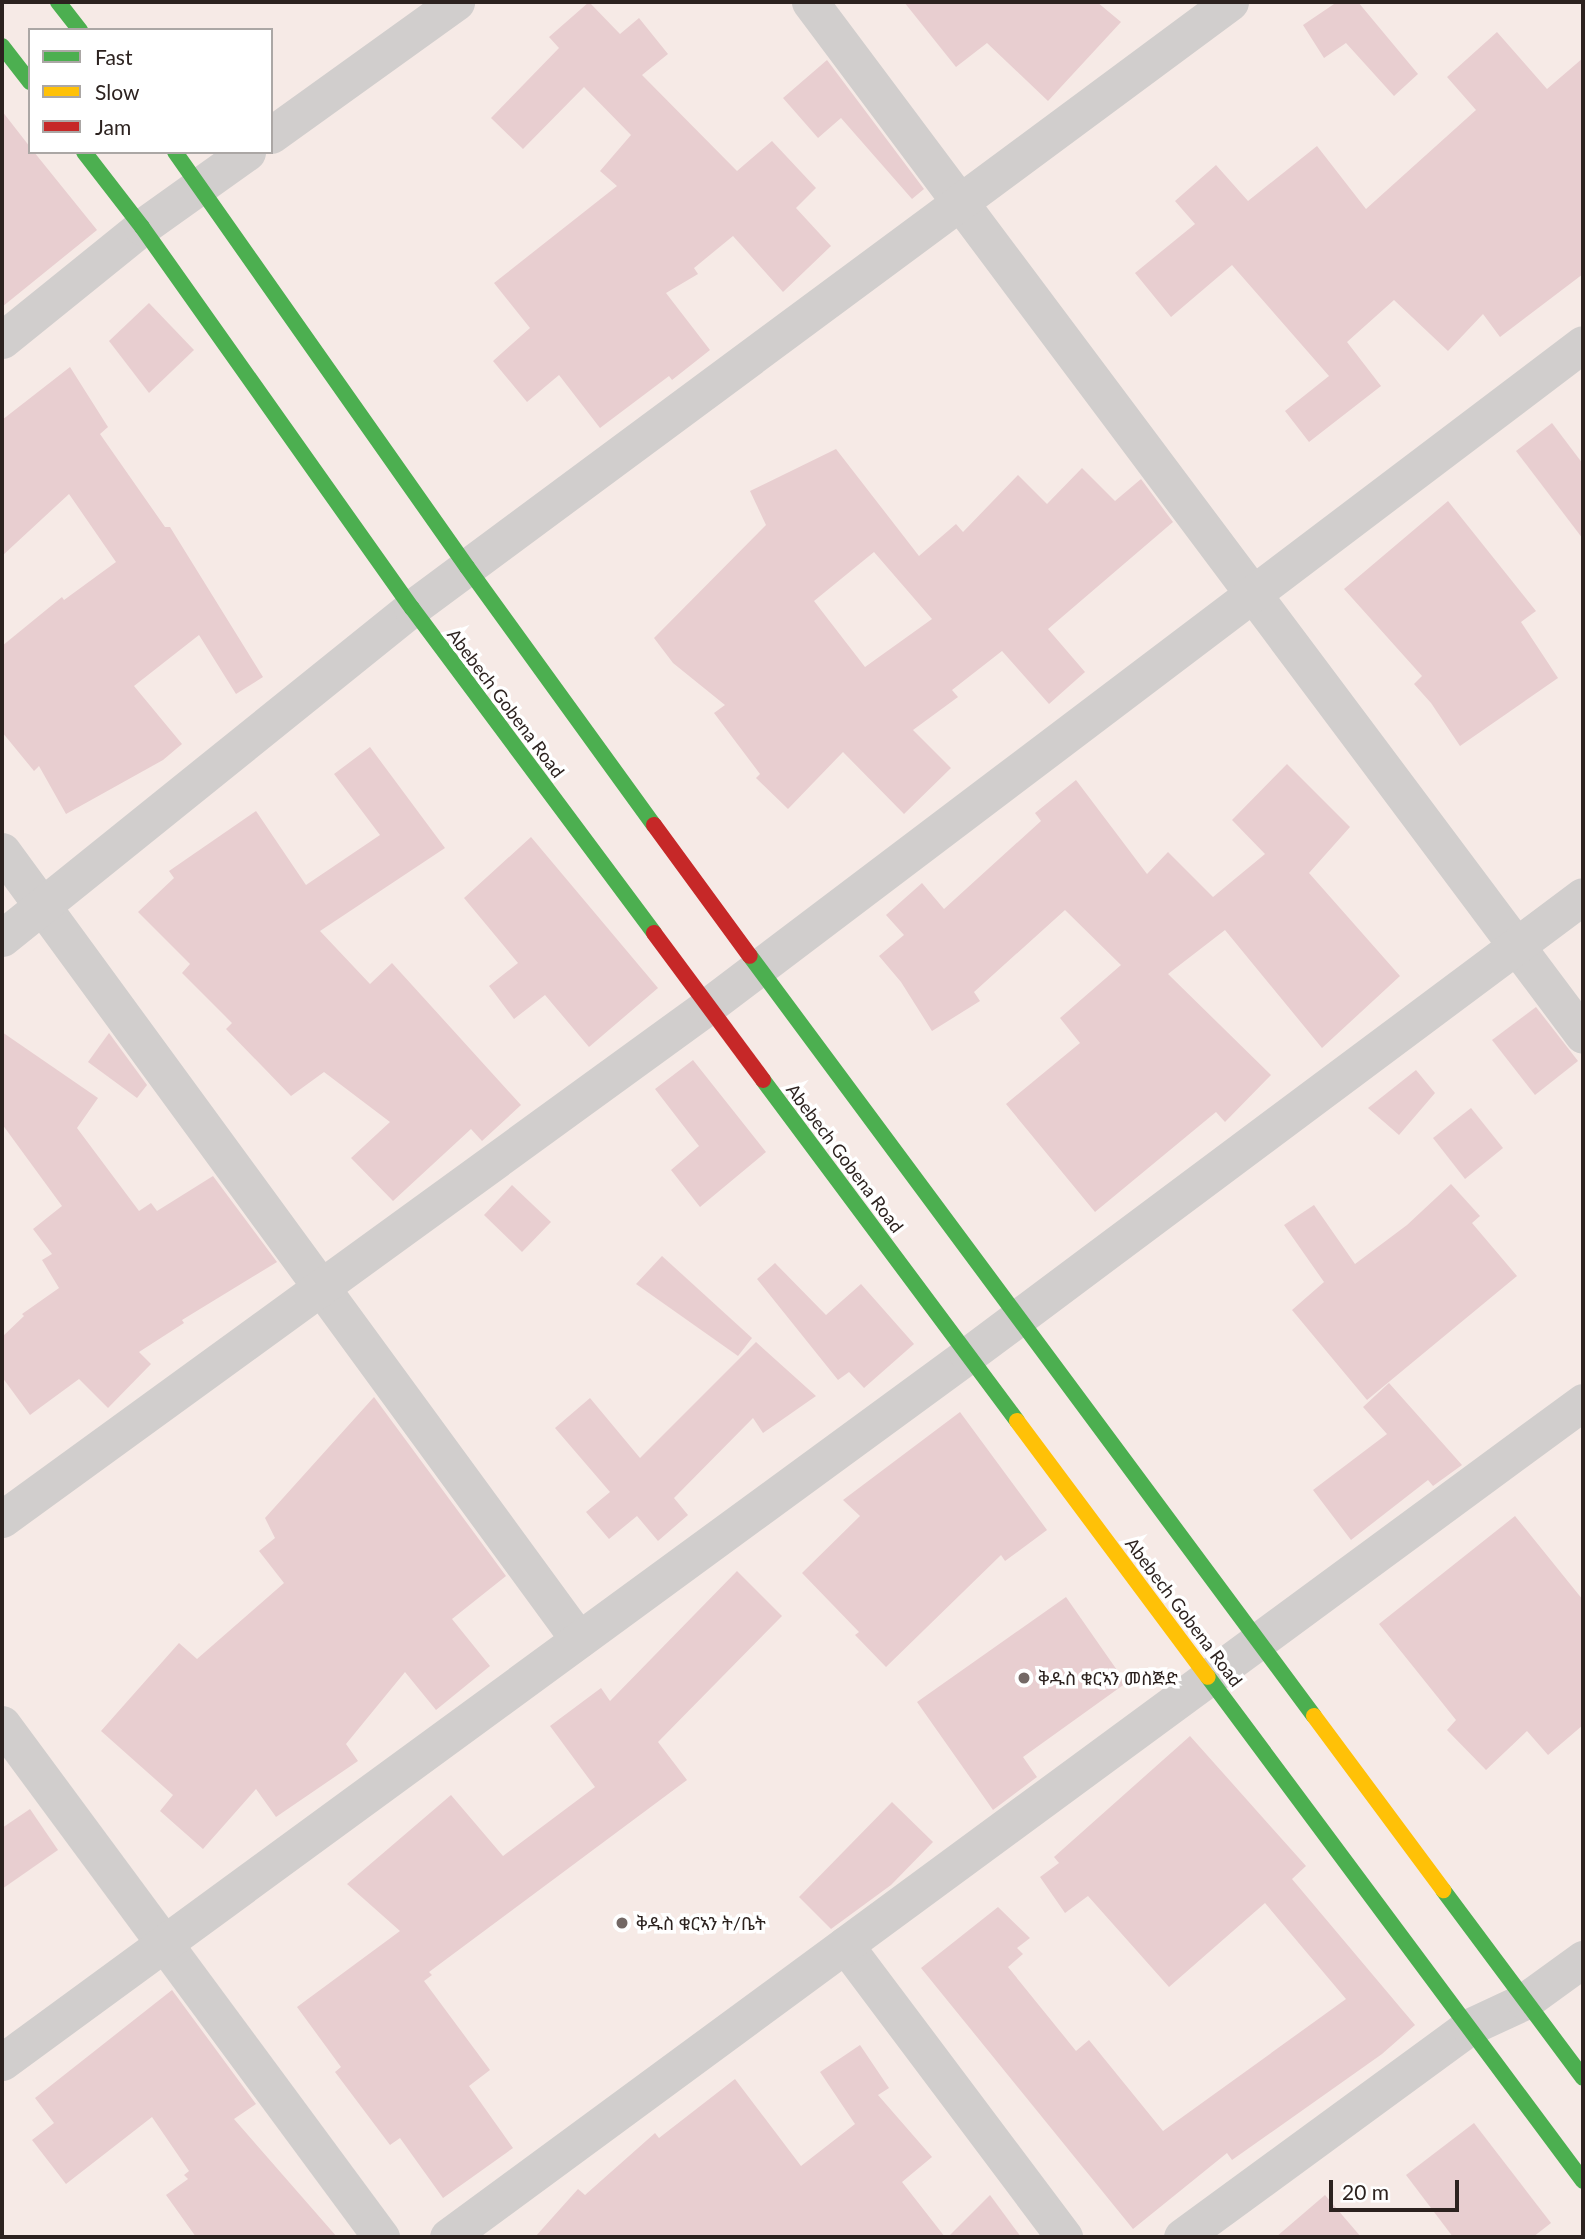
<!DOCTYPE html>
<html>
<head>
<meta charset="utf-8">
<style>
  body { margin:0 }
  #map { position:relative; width:1585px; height:2239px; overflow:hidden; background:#f6eae6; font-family:Lato,"Noto Sans Ethiopic",sans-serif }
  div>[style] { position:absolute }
  .building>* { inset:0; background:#e8ced0 }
  .street>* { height:37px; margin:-18.5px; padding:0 18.5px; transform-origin:18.5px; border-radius:18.5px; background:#d1cecd }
  .fast>* { height:16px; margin:-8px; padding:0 8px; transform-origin:8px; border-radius:8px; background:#4caf50 }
  .slow>* { height:16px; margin:-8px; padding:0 8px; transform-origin:8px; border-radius:8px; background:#ffc107 }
  .jam>* { height:16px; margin:-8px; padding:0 8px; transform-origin:8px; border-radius:8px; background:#c62828 }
  .dots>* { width:19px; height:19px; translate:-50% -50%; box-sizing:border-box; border:4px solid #fff; border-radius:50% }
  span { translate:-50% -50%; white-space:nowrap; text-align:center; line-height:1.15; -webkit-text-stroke:7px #fff; paint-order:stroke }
  .street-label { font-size:18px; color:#2c221f }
  .poi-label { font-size:18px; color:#2c221f }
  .left { translate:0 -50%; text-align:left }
  .frame { position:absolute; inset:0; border:4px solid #2c221f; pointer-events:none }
  .legend { position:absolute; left:28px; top:28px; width:245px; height:126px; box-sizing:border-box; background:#fff; border:2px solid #aba7a5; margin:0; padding:9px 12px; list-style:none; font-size:21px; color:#2c221f }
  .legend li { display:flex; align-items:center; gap:14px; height:35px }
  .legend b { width:35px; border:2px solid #aba7a5 }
  .scale { position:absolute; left:1329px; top:2180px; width:130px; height:32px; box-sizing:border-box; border:4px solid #2c221f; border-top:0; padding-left:9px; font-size:21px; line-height:24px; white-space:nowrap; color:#2c221f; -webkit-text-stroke:5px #fff; paint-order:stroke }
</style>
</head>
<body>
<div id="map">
  <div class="building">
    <i style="clip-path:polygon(589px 2px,620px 34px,639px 18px,668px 54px,642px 75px,737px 171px,772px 141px,816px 188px,796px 208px,831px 246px,783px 292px,733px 236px,694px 268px,698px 274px,666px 293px,710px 350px,672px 380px,669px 376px,600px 428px,559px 375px,527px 402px,493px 361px,530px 328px,494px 283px,617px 186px,600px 171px,631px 135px,584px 87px,523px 149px,491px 118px,559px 48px,549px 37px)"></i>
    <i style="clip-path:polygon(904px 2px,1097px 2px,1121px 22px,1048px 101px,987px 43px,956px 67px)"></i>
    <i style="clip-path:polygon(1337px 2px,1358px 2px,1418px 74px,1394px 96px,1346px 43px,1324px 58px,1303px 25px)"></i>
    <i style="clip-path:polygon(1497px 32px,1547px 89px,1583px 58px,1583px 274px,1500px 337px,1483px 314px,1448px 351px,1394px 300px,1347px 342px,1381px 386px,1309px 442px,1285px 411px,1329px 376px,1232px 265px,1171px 317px,1135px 273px,1195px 224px,1175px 201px,1216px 165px,1248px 201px,1317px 146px,1366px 209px,1476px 110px,1447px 77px)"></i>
    <i style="clip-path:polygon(827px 60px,924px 189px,912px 199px,841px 118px,818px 138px,783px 98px)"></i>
    <i style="clip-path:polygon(2px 111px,30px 147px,30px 152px,34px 152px,97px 230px,2px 307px)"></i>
    <i style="clip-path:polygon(149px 303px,194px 350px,149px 393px,109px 341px)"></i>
    <i style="clip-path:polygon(70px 367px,108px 427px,100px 434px,165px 527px,170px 527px,263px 677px,236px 694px,199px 635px,134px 686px,182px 744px,163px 760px,66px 814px,39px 766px,34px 771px,2px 732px,2px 646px,62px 597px,64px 600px,116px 562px,69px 494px,2px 556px,2px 420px)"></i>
    <i style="clip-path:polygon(1552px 423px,1583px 464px,1583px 539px,1516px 451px)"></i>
    <i style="clip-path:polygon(evenodd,836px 449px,919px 556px,956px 524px,963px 532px,1018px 475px,1047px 504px,1082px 468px,1115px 501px,1141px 479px,1173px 522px,1048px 629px,1085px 672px,1049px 704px,1002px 651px,952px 690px,958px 697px,913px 730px,951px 768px,904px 814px,843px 752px,788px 809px,756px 778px,760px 774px,714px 713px,725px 705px,673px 663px,654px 638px,766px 525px,750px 491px,836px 449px,874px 552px,932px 619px,865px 667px,814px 601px,874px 552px)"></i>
    <i style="clip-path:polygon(1448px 501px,1536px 611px,1521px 622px,1558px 678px,1460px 746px,1431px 703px,1414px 684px,1422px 676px,1344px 589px)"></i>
    <i style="clip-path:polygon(370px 747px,445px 848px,320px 931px,370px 984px,392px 963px,521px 1105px,482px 1141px,471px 1129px,393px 1201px,351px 1158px,390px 1122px,324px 1072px,291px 1096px,226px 1029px,232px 1023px,182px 973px,190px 964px,138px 912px,174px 878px,169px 871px,256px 811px,306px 885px,380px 835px,334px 774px)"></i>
    <i style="clip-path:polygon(1287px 764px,1350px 827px,1309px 873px,1400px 976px,1322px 1048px,1225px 930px,1168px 974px,1271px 1075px,1225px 1122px,1216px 1112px,1095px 1212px,1006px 1104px,1080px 1043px,1060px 1018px,1121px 965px,1065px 910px,974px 992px,980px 1001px,932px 1031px,901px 982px,879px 956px,904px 935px,886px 915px,922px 883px,944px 909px,1041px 821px,1035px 813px,1076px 780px,1147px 874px,1168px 852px,1213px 897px,1265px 854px,1232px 820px)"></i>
    <i style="clip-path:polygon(531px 837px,658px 988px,589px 1047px,545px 995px,514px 1019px,489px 986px,518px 963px,464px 898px)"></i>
    <i style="clip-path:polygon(1536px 1007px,1578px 1061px,1535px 1095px,1492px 1040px)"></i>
    <i style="clip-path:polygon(2px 1032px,98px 1098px,77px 1128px,139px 1211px,151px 1203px,157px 1211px,213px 1176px,277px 1262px,182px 1320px,184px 1323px,139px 1352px,151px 1364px,108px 1408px,79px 1379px,30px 1415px,2px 1377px,2px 1337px,24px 1316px,22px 1314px,59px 1288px,42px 1260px,52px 1254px,33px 1229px,62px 1206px,2px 1124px)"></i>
    <i style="clip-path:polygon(109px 1033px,147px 1085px,137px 1098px,88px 1062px)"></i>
    <i style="clip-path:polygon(693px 1060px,766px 1152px,700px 1207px,671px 1170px,699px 1146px,655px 1089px)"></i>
    <i style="clip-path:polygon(1416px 1070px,1435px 1093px,1399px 1135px,1368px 1108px)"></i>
    <i style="clip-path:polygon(1471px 1108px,1503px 1148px,1465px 1179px,1433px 1138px)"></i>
    <i style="clip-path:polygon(1451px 1184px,1480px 1216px,1472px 1223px,1517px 1276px,1367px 1400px,1292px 1310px,1324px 1282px,1284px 1225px,1314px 1205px,1355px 1264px,1407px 1225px)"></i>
    <i style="clip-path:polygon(512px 1185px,551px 1222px,522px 1252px,484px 1215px)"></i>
    <i style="clip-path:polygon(662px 1256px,752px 1338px,738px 1356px,636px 1284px)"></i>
    <i style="clip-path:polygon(775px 1263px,826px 1315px,861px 1284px,914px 1344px,864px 1388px,849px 1372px,838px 1380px,757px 1279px)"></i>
    <i style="clip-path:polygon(756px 1342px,816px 1396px,763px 1433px,753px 1418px,674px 1498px,688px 1515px,658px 1541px,637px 1516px,609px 1539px,586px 1512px,610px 1492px,555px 1428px,590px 1398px,640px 1458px)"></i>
    <i style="clip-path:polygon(1389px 1383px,1462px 1465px,1433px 1486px,1428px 1480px,1351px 1540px,1313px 1490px,1387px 1434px,1363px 1407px)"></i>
    <i style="clip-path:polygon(374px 1397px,506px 1576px,452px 1619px,490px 1666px,436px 1710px,405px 1672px,346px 1744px,358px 1761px,276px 1817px,256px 1789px,203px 1849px,160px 1811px,173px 1795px,101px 1731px,179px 1643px,197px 1659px,284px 1583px,259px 1551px,275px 1538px,265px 1518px)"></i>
    <i style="clip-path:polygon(960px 1412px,1047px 1530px,1005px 1561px,1001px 1555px,886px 1667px,855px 1635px,859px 1632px,802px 1573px,860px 1516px,843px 1500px)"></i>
    <i style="clip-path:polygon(1515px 1516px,1583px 1600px,1583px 1725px,1548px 1755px,1527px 1731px,1486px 1770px,1447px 1730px,1456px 1720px,1379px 1624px)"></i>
    <i style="clip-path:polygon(737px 1571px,782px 1616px,658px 1742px,687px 1780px,429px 1972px,432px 1975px,424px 1981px,490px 2070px,469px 2086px,513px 2148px,443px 2198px,400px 2138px,390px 2145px,335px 2072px,341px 2067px,297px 2007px,400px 1931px,347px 1884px,451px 1795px,503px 1856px,595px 1787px,550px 1726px,601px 1688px,610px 1701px)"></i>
    <i style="clip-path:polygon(1066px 1597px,1126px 1683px,1023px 1757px,1037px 1777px,993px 1810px,917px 1702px)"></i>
    <i style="clip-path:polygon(1190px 1736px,1306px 1866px,1292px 1879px,1415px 2025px,1382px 2054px,1232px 2160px,1227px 2153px,1133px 2229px,921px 1968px,998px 1907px,1030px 1938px,1017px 1948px,1023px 1954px,1008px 1967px,1076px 2051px,1089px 2040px,1163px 2131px,1346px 1999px,1265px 1903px,1169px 1987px,1088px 1896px,1065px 1913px,1040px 1877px,1059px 1863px,1054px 1857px)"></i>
    <i style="clip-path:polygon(892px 1802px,933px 1842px,891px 1885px,831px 1929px,799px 1897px)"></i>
    <i style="clip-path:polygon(30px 1809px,58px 1850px,2px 1889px,2px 1828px)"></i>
    <i style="clip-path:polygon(172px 1990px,256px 2104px,234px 2119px,337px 2237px,196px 2237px,166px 2195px,188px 2179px,184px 2175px,189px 2171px,152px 2117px,66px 2184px,32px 2140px,54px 2123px,35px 2098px)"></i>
    <i style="clip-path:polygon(860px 2045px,889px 2088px,878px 2095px,932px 2157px,902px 2182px,945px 2237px,535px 2237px,578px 2189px,585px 2195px,655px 2133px,659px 2138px,735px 2079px,801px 2166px,855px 2124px,820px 2072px)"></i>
    <i style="clip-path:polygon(1474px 2123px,1551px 2223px,1533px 2237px,1453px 2237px,1406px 2175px)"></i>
    <i style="clip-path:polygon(990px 2195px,1021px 2237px,948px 2237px)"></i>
    <i style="clip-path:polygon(1325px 2195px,1361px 2237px,1276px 2237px)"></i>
  </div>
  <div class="street">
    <i style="left:810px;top:2px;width:1290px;rotate:53.19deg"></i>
    <i style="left:271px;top:135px;width:228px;rotate:-35.7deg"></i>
    <i style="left:2px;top:340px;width:180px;rotate:-38.9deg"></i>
    <i style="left:142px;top:227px;width:129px;rotate:-35.5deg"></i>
    <i style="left:2px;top:851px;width:977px;rotate:53.82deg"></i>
    <i style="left:2px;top:938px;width:526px;rotate:-38.83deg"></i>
    <i style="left:412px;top:608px;width:1018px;rotate:-36.53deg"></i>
    <i style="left:2px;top:1519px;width:873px;rotate:-36deg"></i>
    <i style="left:708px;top:1006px;width:1097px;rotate:-37.11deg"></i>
    <i style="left:2px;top:1724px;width:638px;rotate:53.54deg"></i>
    <i style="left:845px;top:1945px;width:365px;rotate:53.1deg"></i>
    <i style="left:2px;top:2062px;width:1197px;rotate:-36.2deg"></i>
    <i style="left:968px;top:1355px;width:767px;rotate:-36.74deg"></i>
    <i style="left:448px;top:2237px;width:1409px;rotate:-36.34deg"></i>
    <i style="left:1182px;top:2237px;width:356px;rotate:-36.2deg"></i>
    <i style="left:1469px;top:2027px;width:62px;rotate:-24.9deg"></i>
    <i style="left:1525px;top:2001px;width:72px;rotate:-35.9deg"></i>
  </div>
  <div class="fast">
    <i style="left:58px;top:2px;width:36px;rotate:52deg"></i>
    <i style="left:2px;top:46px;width:46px;rotate:52.1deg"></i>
    <i style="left:84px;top:152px;width:95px;rotate:52.3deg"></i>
    <i style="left:142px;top:227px;width:467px;rotate:54.7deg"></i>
    <i style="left:412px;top:608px;width:405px;rotate:53.3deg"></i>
    <i style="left:175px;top:152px;width:507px;rotate:54.87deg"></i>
    <i style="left:467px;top:567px;width:319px;rotate:54.1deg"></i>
    <i style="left:750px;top:956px;width:946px;rotate:53.42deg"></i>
    <i style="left:763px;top:1080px;width:425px;rotate:53.3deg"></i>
    <i style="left:1208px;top:1677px;width:628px;rotate:53.35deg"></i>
    <i style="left:1443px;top:1890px;width:234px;rotate:53.3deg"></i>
  </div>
  <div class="slow">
    <i style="left:1017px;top:1421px;width:319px;rotate:53.3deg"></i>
    <i style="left:1314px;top:1716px;width:217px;rotate:53.4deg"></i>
  </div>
  <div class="jam">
    <i style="left:654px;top:825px;width:162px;rotate:53.8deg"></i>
    <i style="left:654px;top:933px;width:183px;rotate:53.4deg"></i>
  </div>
  <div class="dots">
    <i style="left:1024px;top:1678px;background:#736865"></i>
    <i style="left:622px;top:1923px;background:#736865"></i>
  </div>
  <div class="street-label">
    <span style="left:506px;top:703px;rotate:53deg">Abebech Gobena Road</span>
    <span style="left:845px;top:1158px;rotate:53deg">Abebech Gobena Road</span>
    <span style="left:1184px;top:1612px;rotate:53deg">Abebech Gobena Road</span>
  </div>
  <div class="poi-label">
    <span class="left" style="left:1038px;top:1678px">ቅዱስ ቁርኣን መስጅድ</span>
    <span class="left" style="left:636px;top:1923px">ቅዱስ ቁርኣን ት/ቤት</span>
  </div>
  <div class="frame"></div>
  <ul class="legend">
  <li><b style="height:9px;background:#4caf50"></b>Fast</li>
  <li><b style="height:9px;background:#ffc107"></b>Slow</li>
  <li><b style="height:9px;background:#c62828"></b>Jam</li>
  </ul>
  <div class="scale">20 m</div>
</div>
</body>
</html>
